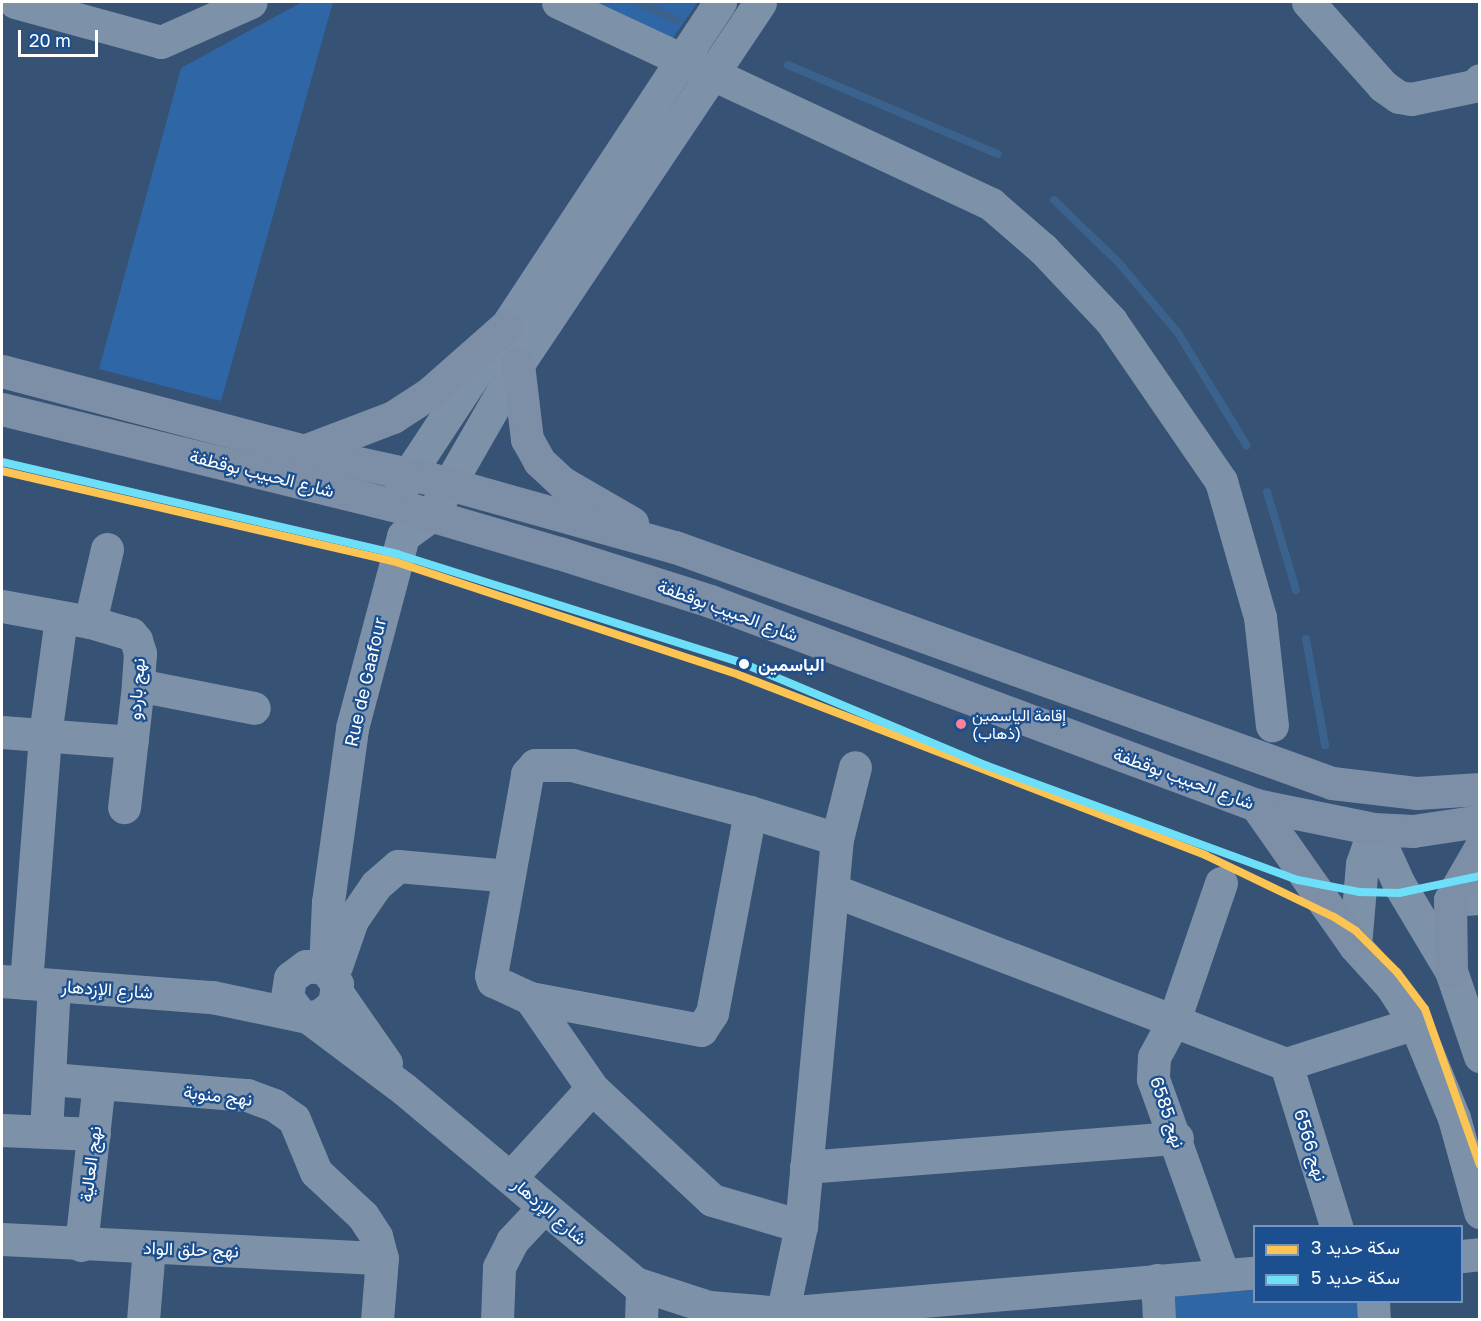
<!DOCTYPE html>
<html>
<head>
<meta charset="utf-8">
<style>
  body { margin:0 }
  #map { position:relative; width:1481px; height:1321px; overflow:hidden; background:#365274; font-family:"Golos Text",Vazirmatn,sans-serif }
  div>[style] { position:absolute }
  .green>* { inset:0; background:#2f66a5 }
  .stream>* { height:8px; margin:-4px; padding:0 4px; transform-origin:4px; border-radius:4px; background:#3b618d }
  .minor>* { height:33px; margin:-16.5px; padding:0 16.5px; transform-origin:16.5px; border-radius:16.5px; background:#7d92a8 }
  .major>* { height:33px; margin:-16.5px; padding:0 16.5px; transform-origin:16.5px; border-radius:16.5px; background:#7d8ea7 }
  .rail-1>* { height:8px; margin:-4px; padding:0 4px; transform-origin:4px; border-radius:4px; background:#fcc553 }
  .rail-2>* { height:8px; margin:-4px; padding:0 4px; transform-origin:4px; border-radius:4px; background:#6ddff8 }
  .dots>* { width:16px; height:16px; translate:-50% -50%; box-sizing:border-box; border:3px solid #1b4f8f; border-radius:50% }
  span { translate:-50% -50%; white-space:nowrap; text-align:center; line-height:1.15; -webkit-text-stroke:4.5px #1b4f8f; paint-order:stroke }
  .bus-label { font-size:16px; color:#fff }
  .left { translate:0 -50%; text-align:left }
  .street-label { font-size:18px; color:#fff }
  .stop-label { font-size:18px; color:#fff; font-weight:700 }
  .frame { position:absolute; inset:0; border:3px solid #fff; pointer-events:none }
  .legend { position:absolute; left:1253px; top:1225px; width:210px; height:78px; box-sizing:border-box; background:#1b4f8f; border:2px solid #7695bc; margin:0; padding:8px 10px; list-style:none; font-size:18px; color:#fff }
  .legend li { display:flex; align-items:center; gap:12px; height:30px }
  .legend b { width:30px; border:2px solid #7695bc }
  .scale { position:absolute; left:18px; top:30px; width:80px; height:27px; box-sizing:border-box; border:3px solid #fff; border-top:0; padding-left:8px; font-size:18px; line-height:21px; white-space:nowrap; color:#fff; -webkit-text-stroke:4px #1b4f8f; paint-order:stroke }
</style>
</head>
<body>
<div id="map">
  <div class="green">
    <i style="clip-path:polygon(302px 2px,333px 2px,221px 401px,99px 369px,181px 68px)"></i>
    <i style="clip-path:polygon(594px 2px,698px 2px,672px 39px)"></i>
    <i style="clip-path:polygon(1254px 1290px,1254px 1302px,1377px 1302px,1378px 1319px,1170px 1319px,1167px 1296px)"></i>
  </div>
  <div class="stream">
    <i style="left:637px;top:2px;width:44px;rotate:24.2deg"></i>
    <i style="left:788px;top:65px;width:228px;rotate:23deg"></i>
    <i style="left:1054px;top:200px;width:91px;rotate:44.1deg"></i>
    <i style="left:1119px;top:263px;width:92px;rotate:49.9deg"></i>
    <i style="left:1178px;top:333px;width:132px;rotate:58.6deg"></i>
    <i style="left:1267px;top:492px;width:102px;rotate:73.5deg"></i>
    <i style="left:1306px;top:639px;width:108px;rotate:79.8deg"></i>
  </div>
  <div class="minor">
    <i style="left:15px;top:2px;width:151px;rotate:15.3deg"></i>
    <i style="left:161px;top:42px;width:98px;rotate:-24deg"></i>
    <i style="left:558px;top:2px;width:478px;rotate:25deg"></i>
    <i style="left:991px;top:204px;width:69px;rotate:40.9deg"></i>
    <i style="left:1043px;top:249px;width:99px;rotate:46.6deg"></i>
    <i style="left:1111px;top:321px;width:194px;rotate:55.5deg"></i>
    <i style="left:1221px;top:481px;width:141px;rotate:74deg"></i>
    <i style="left:1260px;top:617px;width:109px;rotate:83.7deg"></i>
    <i style="left:1308px;top:2px;width:113px;rotate:48.2deg"></i>
    <i style="left:1383px;top:86px;width:19px;rotate:35deg"></i>
    <i style="left:1399px;top:97px;width:12px;rotate:9deg"></i>
    <i style="left:1411px;top:99px;width:64px;rotate:-11.7deg"></i>
    <i style="left:1474px;top:86px;width:8px;rotate:-45deg"></i>
    <i style="left:398px;top:498px;width:25px;rotate:-67deg"></i>
    <i style="left:408px;top:475px;width:567px;rotate:-56.59deg"></i>
    <i style="left:403px;top:536px;width:34px;rotate:-36deg"></i>
    <i style="left:431px;top:516px;width:175px;rotate:-60.2deg"></i>
    <i style="left:518px;top:364px;width:435px;rotate:-56.2deg"></i>
    <i style="left:2px;top:606px;width:89px;rotate:10.3deg"></i>
    <i style="left:90px;top:622px;width:43px;rotate:16.3deg"></i>
    <i style="left:131px;top:634px;width:8px;rotate:50deg"></i>
    <i style="left:136px;top:640px;width:14px;rotate:73deg"></i>
    <i style="left:140px;top:653px;width:32px;rotate:94deg"></i>
    <i style="left:138px;top:685px;width:123px;rotate:96.5deg"></i>
    <i style="left:90px;top:622px;width:75px;rotate:-76.9deg"></i>
    <i style="left:138px;top:685px;width:118px;rotate:11.2deg"></i>
    <i style="left:2px;top:732px;width:130px;rotate:4.4deg"></i>
    <i style="left:750px;top:812px;width:205px;rotate:100.7deg"></i>
    <i style="left:712px;top:1013px;width:20px;rotate:123deg"></i>
    <i style="left:701px;top:1030px;width:174px;rotate:-169.4deg"></i>
    <i style="left:530px;top:998px;width:41px;rotate:-155.3deg"></i>
    <i style="left:493px;top:981px;width:6px;rotate:-108deg"></i>
    <i style="left:491px;top:975px;width:204px;rotate:-79.8deg"></i>
    <i style="left:527px;top:774px;width:12px;rotate:-48deg"></i>
    <i style="left:535px;top:765px;width:37px"></i>
    <i style="left:572px;top:765px;width:184px;rotate:14.8deg"></i>
    <i style="left:750px;top:812px;width:91px;rotate:17.2deg"></i>
    <i style="left:1374px;top:829px;width:37px;rotate:109deg"></i>
    <i style="left:1362px;top:864px;width:82px;rotate:94.9deg"></i>
    <i style="left:1355px;top:946px;width:55px;rotate:47.9deg"></i>
    <i style="left:1392px;top:987px;width:43px;rotate:57.4deg"></i>
    <i style="left:1415px;top:1023px;width:103px;rotate:67.7deg"></i>
    <i style="left:1454px;top:1118px;width:98px;rotate:74.5deg"></i>
    <i style="left:1374px;top:829px;width:60px;rotate:65.6deg"></i>
    <i style="left:1399px;top:884px;width:101px;rotate:59.1deg"></i>
    <i style="left:1451px;top:971px;width:90px;rotate:71.2deg"></i>
    <i style="left:1221px;top:883px;width:145px;rotate:108.9deg"></i>
    <i style="left:1174px;top:1020px;width:42px;rotate:118.4deg"></i>
    <i style="left:1154px;top:1057px;width:22px;rotate:93deg"></i>
    <i style="left:1153px;top:1079px;width:208px;rotate:70.3deg"></i>
    <i style="left:835px;top:891px;width:483px;rotate:21deg"></i>
    <i style="left:1286px;top:1064px;width:135px;rotate:-17.6deg"></i>
    <i style="left:1450px;top:900px;width:30px;rotate:-4deg"></i>
    <i style="left:336px;top:966px;width:49px;rotate:-70.8deg"></i>
    <i style="left:352px;top:920px;width:42px;rotate:-55.6deg"></i>
    <i style="left:376px;top:885px;width:29px;rotate:-41deg"></i>
    <i style="left:398px;top:866px;width:111px;rotate:5.1deg"></i>
    <i style="left:325px;top:968px;width:66px;rotate:-87.4deg"></i>
    <i style="left:328px;top:902px;width:176px;rotate:-82.1deg"></i>
    <i style="left:352px;top:728px;width:199px;rotate:-75.1deg"></i>
    <i style="left:2px;top:981px;width:211px;rotate:4.4deg"></i>
    <i style="left:212px;top:997px;width:98px;rotate:11.8deg"></i>
    <i style="left:308px;top:1017px;width:11px;rotate:-5deg"></i>
    <i style="left:319px;top:1016px;width:19px;rotate:-39deg"></i>
    <i style="left:334px;top:1004px;width:20px;rotate:-81deg"></i>
    <i style="left:337px;top:984px;width:20px;rotate:-127deg"></i>
    <i style="left:325px;top:968px;width:19px;rotate:-174deg"></i>
    <i style="left:306px;top:966px;width:20px;rotate:143deg"></i>
    <i style="left:290px;top:978px;width:19px;rotate:99deg"></i>
    <i style="left:287px;top:997px;width:20px;rotate:53deg"></i>
    <i style="left:26px;top:983px;width:249px;rotate:-85.6deg"></i>
    <i style="left:45px;top:735px;width:118px;rotate:-82.2deg"></i>
    <i style="left:338px;top:994px;width:84px;rotate:55.2deg"></i>
    <i style="left:530px;top:998px;width:109px;rotate:55.4deg"></i>
    <i style="left:592px;top:1088px;width:164px;rotate:43deg"></i>
    <i style="left:712px;top:1200px;width:93px;rotate:16.3deg"></i>
    <i style="left:308px;top:1017px;width:120px;rotate:36.9deg"></i>
    <i style="left:404px;top:1089px;width:302px;rotate:40deg"></i>
    <i style="left:635px;top:1283px;width:78px;rotate:18deg"></i>
    <i style="left:709px;top:1307px;width:74px;rotate:4.6deg"></i>
    <i style="left:783px;top:1313px;width:473px;rotate:-4.9deg"></i>
    <i style="left:1286px;top:1064px;width:170px;rotate:72.8deg"></i>
    <i style="left:51px;top:1079px;width:197px;rotate:4.7deg"></i>
    <i style="left:247px;top:1095px;width:29px;rotate:20deg"></i>
    <i style="left:274px;top:1105px;width:24px;rotate:35deg"></i>
    <i style="left:294px;top:1119px;width:57px;rotate:67.5deg"></i>
    <i style="left:316px;top:1172px;width:64px;rotate:43.1deg"></i>
    <i style="left:363px;top:1216px;width:24px;rotate:57deg"></i>
    <i style="left:376px;top:1236px;width:23px;rotate:75deg"></i>
    <i style="left:382px;top:1258px;width:62px;rotate:94.6deg"></i>
    <i style="left:2px;top:1130px;width:92px;rotate:2.5deg"></i>
    <i style="left:46px;top:1132px;width:147px;rotate:-86.9deg"></i>
    <i style="left:806px;top:1167px;width:372px;rotate:-4.5deg"></i>
    <i style="left:511px;top:1177px;width:120px;rotate:-47.7deg"></i>
    <i style="left:2px;top:1239px;width:380px;rotate:2.9deg"></i>
    <i style="left:81px;top:1245px;width:163px;rotate:-83.7deg"></i>
    <i style="left:1462px;top:1256px;width:18px;rotate:-6deg"></i>
    <i style="left:1157px;top:1280px;width:40px;rotate:87.1deg"></i>
    <i style="left:1373px;top:1302px;width:18px;rotate:87deg"></i>
    <i style="left:143px;top:1320px;width:73px;rotate:-85.3deg"></i>
    <i style="left:497px;top:1320px;width:53px;rotate:-87.8deg"></i>
    <i style="left:499px;top:1267px;width:29px;rotate:-63deg"></i>
    <i style="left:512px;top:1241px;width:45px;rotate:-46.8deg"></i>
    <i style="left:641px;top:1320px;width:34px;rotate:-88deg"></i>
    <i style="left:781px;top:1320px;width:96px;rotate:-78deg"></i>
    <i style="left:801px;top:1226px;width:389px;rotate:-84.7deg"></i>
    <i style="left:837px;top:839px;width:74px;rotate:-76deg"></i>
  </div>
  <div class="major">
    <i style="left:518px;top:364px;width:76px;rotate:83.2deg"></i>
    <i style="left:527px;top:439px;width:25px;rotate:61deg"></i>
    <i style="left:539px;top:461px;width:33px;rotate:43deg"></i>
    <i style="left:563px;top:483px;width:80px;rotate:30.1deg"></i>
    <i style="left:2px;top:371px;width:312px;rotate:14.8deg"></i>
    <i style="left:304px;top:451px;width:130px;rotate:12.4deg"></i>
    <i style="left:431px;top:479px;width:253px;rotate:15.6deg"></i>
    <i style="left:675px;top:547px;width:698px;rotate:19.76deg"></i>
    <i style="left:1332px;top:783px;width:86px;rotate:6.7deg"></i>
    <i style="left:1417px;top:793px;width:63px;rotate:-3.6deg"></i>
    <i style="left:2px;top:409px;width:426px;rotate:13.8deg"></i>
    <i style="left:416px;top:511px;width:149px;rotate:16.4deg"></i>
    <i style="left:559px;top:553px;width:158px;rotate:17.6deg"></i>
    <i style="left:710px;top:601px;width:583px;rotate:20.49deg"></i>
    <i style="left:1256px;top:805px;width:120px;rotate:11.5deg"></i>
    <i style="left:1374px;top:829px;width:39px;rotate:3deg"></i>
    <i style="left:1413px;top:831px;width:68px;rotate:-8.5deg"></i>
    <i style="left:304px;top:451px;width:95px;rotate:-20.9deg"></i>
    <i style="left:393px;top:417px;width:44px;rotate:-33deg"></i>
    <i style="left:430px;top:393px;width:101px;rotate:-41.4deg"></i>
    <i style="left:1256px;top:805px;width:172px;rotate:54.9deg"></i>
    <i style="left:1451px;top:971px;width:71px;rotate:-90.8deg"></i>
    <i style="left:1450px;top:900px;width:60px;rotate:-60deg"></i>
  </div>
  <div class="rail-1">
    <i style="left:2px;top:471px;width:401px;rotate:13deg"></i>
    <i style="left:393px;top:561px;width:364px;rotate:18.2deg"></i>
    <i style="left:739px;top:675px;width:500px;rotate:21.1deg"></i>
    <i style="left:1205px;top:855px;width:143px;rotate:25.7deg"></i>
    <i style="left:1334px;top:917px;width:26px;rotate:32deg"></i>
    <i style="left:1356px;top:931px;width:58px;rotate:45deg"></i>
    <i style="left:1397px;top:972px;width:46px;rotate:52.9deg"></i>
    <i style="left:1425px;top:1009px;width:165px;rotate:70.6deg"></i>
  </div>
  <div class="rail-2">
    <i style="left:2px;top:462px;width:406px;rotate:13.1deg"></i>
    <i style="left:397px;top:554px;width:362px;rotate:17.5deg"></i>
    <i style="left:742px;top:663px;width:264px;rotate:22.8deg"></i>
    <i style="left:985px;top:765px;width:333px;rotate:20.2deg"></i>
    <i style="left:1298px;top:880px;width:62px;rotate:11.1deg"></i>
    <i style="left:1359px;top:892px;width:40px;rotate:1.4deg"></i>
    <i style="left:1399px;top:893px;width:83px;rotate:-11.9deg"></i>
  </div>
  <div class="dots">
    <i style="left:744px;top:664px;background:#fff"></i>
    <i style="left:961px;top:724px;background:#ff8098"></i>
  </div>
  <div class="bus-label">
    <span class="left" style="left:972px;top:724px">إقامة الياسمين<br>(ذهاب)</span>
  </div>
  <div class="street-label">
    <span style="left:262px;top:473px;rotate:14deg">شارع الحبيب بوقطفة</span>
    <span style="left:728px;top:610px;rotate:20deg">شارع الحبيب بوقطفة</span>
    <span style="left:365px;top:682px;rotate:-77deg">Rue de Gaafour</span>
    <span style="left:136px;top:689px;rotate:-86deg">نهج باردو</span>
    <span style="left:1184px;top:778px;rotate:20deg">شارع الحبيب بوقطفة</span>
    <span style="left:107px;top:989px;rotate:4deg">شارع الإزدهار</span>
    <span style="left:218px;top:1095px;rotate:7deg">نهج منوبة</span>
    <span style="left:1168px;top:1112px;rotate:71deg">نهج 6585</span>
    <span style="left:1311px;top:1145px;rotate:73deg">نهج 6566</span>
    <span style="left:90px;top:1164px;rotate:-83deg">نهج العالية</span>
    <span style="left:550px;top:1211px;rotate:41deg">شارع الإزدهار</span>
    <span style="left:191px;top:1249px;rotate:2deg">نهج حلق الواد</span>
  </div>
  <div class="stop-label">
    <span class="left" style="left:758px;top:664px">الياسمين</span>
  </div>
  <div class="frame"></div>
  <ul class="legend">
  <li><b style="height:8px;background:#fcc553"></b>سكة حديد 3</li>
  <li><b style="height:8px;background:#6ddff8"></b>سكة حديد 5</li>
  </ul>
  <div class="scale">20 m</div>
</div>
</body>
</html>
